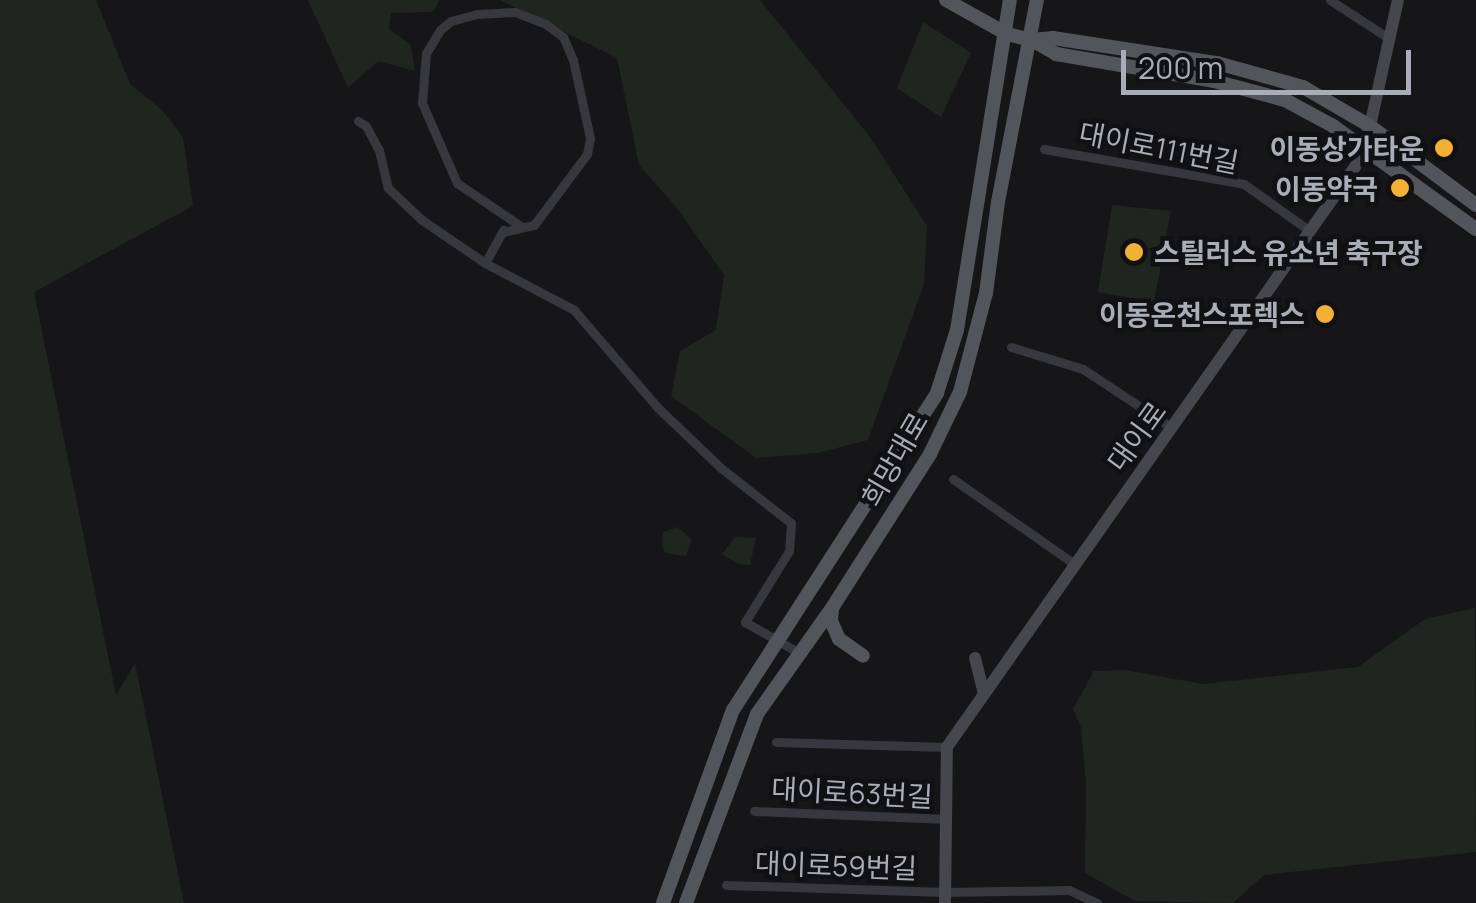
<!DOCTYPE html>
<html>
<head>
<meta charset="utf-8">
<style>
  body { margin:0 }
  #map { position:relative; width:1476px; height:903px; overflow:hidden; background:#161618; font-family:Manrope,"Noto Sans KR",sans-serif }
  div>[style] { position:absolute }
  .green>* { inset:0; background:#1e261f }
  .street>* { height:9px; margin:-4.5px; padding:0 4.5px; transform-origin:4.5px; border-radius:4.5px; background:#37383d }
  .secondary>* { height:12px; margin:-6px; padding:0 6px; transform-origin:6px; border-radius:6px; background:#45474d }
  .primary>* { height:14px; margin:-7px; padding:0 7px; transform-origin:7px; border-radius:7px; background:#53555c }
  .dots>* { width:28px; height:28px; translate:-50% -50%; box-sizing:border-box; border:5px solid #111113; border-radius:50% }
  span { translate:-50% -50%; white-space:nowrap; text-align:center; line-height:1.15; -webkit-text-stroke:9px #111113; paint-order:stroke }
  .street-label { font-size:28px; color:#a8adb8 }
  .poi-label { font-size:28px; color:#a8adb8; font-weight:700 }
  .right { translate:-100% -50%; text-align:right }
  .left { translate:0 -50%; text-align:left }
  .scale { position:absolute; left:1121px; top:50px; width:290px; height:45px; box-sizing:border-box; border:5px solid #a8adb8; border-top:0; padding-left:12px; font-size:30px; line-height:35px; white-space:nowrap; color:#a8adb8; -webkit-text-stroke:8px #111113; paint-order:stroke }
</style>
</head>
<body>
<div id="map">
  <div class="green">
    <i style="clip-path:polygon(0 0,96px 0,130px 84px,162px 110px,183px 137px,193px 206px,34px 292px,116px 695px,135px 663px,184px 903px,0 903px)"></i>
    <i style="clip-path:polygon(308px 0,440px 0,433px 12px,391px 13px,389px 29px,411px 45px,415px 71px,378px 61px,348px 88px)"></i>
    <i style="clip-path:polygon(500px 0,760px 0,870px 137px,927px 226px,924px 284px,868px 440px,818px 453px,756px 458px,671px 396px,680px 351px,716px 330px,724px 275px,677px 208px,639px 165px,617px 58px)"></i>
    <i style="clip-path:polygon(923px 22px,971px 53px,941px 117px,897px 88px)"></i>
    <i style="clip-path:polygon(1112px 205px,1171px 211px,1154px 302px,1098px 292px)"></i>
    <i style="clip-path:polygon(678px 527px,692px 540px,686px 556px,665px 553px,662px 546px,663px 532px)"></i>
    <i style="clip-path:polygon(735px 537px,756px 538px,750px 565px,738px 564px,722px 554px)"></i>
    <i style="clip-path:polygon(1475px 608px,1476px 852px,1264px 875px,1233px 903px,1135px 901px,1085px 873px,1086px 784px,1081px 727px,1073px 709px,1094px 671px,1124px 670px,1203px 684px,1358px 667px,1425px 619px)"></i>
  </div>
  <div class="street">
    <i style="left:1330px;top:0;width:72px;rotate:33deg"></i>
    <i style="left:358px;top:121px;width:9px;rotate:32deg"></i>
    <i style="left:366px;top:126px;width:27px;rotate:62deg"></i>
    <i style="left:379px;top:150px;width:39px;rotate:77deg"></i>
    <i style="left:388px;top:188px;width:47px;rotate:43.3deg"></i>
    <i style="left:422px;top:220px;width:76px;rotate:34.3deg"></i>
    <i style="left:485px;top:263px;width:101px;rotate:27.8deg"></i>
    <i style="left:574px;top:310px;width:128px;rotate:49.4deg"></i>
    <i style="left:657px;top:407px;width:88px;rotate:43.6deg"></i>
    <i style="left:721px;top:468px;width:89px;rotate:38.2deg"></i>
    <i style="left:791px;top:523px;width:28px;rotate:94deg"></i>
    <i style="left:789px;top:551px;width:84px;rotate:121.8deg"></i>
    <i style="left:745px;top:622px;width:64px;rotate:29.7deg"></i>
    <i style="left:1044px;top:149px;width:203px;rotate:9.9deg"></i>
    <i style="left:1244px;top:184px;width:81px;rotate:35.5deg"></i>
    <i style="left:503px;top:232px;width:32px;rotate:-13deg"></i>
    <i style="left:534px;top:225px;width:89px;rotate:-53.3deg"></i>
    <i style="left:587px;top:154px;width:16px;rotate:-79deg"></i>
    <i style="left:590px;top:138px;width:80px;rotate:-102.3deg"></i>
    <i style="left:573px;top:60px;width:25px;rotate:-113deg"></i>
    <i style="left:563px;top:37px;width:21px;rotate:-143deg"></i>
    <i style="left:546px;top:24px;width:33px;rotate:-159deg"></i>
    <i style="left:515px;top:12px;width:38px;rotate:177deg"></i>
    <i style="left:477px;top:14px;width:27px;rotate:165deg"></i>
    <i style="left:451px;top:21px;width:14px;rotate:141deg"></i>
    <i style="left:440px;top:30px;width:27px;rotate:121deg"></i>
    <i style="left:426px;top:53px;width:50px;rotate:94.6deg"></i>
    <i style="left:422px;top:103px;width:87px;rotate:66.4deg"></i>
    <i style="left:457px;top:183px;width:78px;rotate:34.1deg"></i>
    <i style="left:485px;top:263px;width:38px;rotate:-61deg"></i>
    <i style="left:1011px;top:347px;width:75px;rotate:17deg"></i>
    <i style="left:1083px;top:369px;width:107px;rotate:33.5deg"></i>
    <i style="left:953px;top:479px;width:146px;rotate:35deg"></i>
    <i style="left:776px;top:742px;width:171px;rotate:1.7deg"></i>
    <i style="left:754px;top:811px;width:193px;rotate:2.4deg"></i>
    <i style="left:726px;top:885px;width:219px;rotate:1.8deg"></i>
    <i style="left:945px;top:892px;width:124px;rotate:-0.9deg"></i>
    <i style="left:1069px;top:890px;width:31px;rotate:25deg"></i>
  </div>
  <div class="secondary">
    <i style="left:975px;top:658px;width:37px;rotate:76deg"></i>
    <i style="left:945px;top:903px;width:156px;rotate:-89.3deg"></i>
    <i style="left:947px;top:747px;width:709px;rotate:-54.88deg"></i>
    <i style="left:1355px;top:167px;width:44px;rotate:-69.9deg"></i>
    <i style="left:1370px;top:126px;width:129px;rotate:-77.5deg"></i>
  </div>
  <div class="primary">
    <i style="left:946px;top:0;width:70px;rotate:29.1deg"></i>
    <i style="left:1007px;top:34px;width:25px;rotate:14deg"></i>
    <i style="left:1031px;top:40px;width:22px;rotate:-5deg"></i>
    <i style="left:1053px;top:38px;width:166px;rotate:8.7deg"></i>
    <i style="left:1217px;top:63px;width:89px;rotate:15.6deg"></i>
    <i style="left:1303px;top:87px;width:78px;rotate:30.2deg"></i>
    <i style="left:1370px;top:126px;width:132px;rotate:36.7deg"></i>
    <i style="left:1032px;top:40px;width:28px;rotate:30deg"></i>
    <i style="left:1056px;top:54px;width:160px;rotate:9.7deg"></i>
    <i style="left:1214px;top:81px;width:73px;rotate:15deg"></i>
    <i style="left:1285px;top:100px;width:55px;rotate:28.4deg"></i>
    <i style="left:1333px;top:126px;width:176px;rotate:35.8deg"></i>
    <i style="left:832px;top:609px;width:12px;rotate:95deg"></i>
    <i style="left:831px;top:621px;width:20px;rotate:66deg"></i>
    <i style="left:839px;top:639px;width:29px;rotate:35deg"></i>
    <i style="left:663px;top:903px;width:205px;rotate:-70.1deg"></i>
    <i style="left:733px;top:710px;width:377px;rotate:-57.2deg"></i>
    <i style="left:937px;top:393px;width:66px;rotate:-72.4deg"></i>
    <i style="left:957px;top:330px;width:334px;rotate:-80.9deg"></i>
    <i style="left:686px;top:903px;width:202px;rotate:-69.4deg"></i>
    <i style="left:757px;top:714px;width:130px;rotate:-54.7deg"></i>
    <i style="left:832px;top:608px;width:183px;rotate:-57.5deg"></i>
    <i style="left:930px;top:454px;width:69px;rotate:-64.2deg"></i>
    <i style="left:960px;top:392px;width:102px;rotate:-75.3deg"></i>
    <i style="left:986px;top:293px;width:92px;rotate:-82.5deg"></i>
    <i style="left:998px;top:202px;width:206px;rotate:-79.1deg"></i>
  </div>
  <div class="dots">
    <i style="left:1444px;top:148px;background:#f2b134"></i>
    <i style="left:1400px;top:188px;background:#f2b134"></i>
    <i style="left:1134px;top:252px;background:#f2b134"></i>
    <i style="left:1325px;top:314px;background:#f2b134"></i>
  </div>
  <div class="street-label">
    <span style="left:1159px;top:147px;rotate:11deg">대이로111번길</span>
    <span style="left:1136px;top:436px;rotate:-54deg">대이로</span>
    <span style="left:894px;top:459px;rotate:-60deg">희망대로</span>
    <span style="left:852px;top:792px;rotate:3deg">대이로63번길</span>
    <span style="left:836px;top:865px;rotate:2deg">대이로59번길</span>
  </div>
  <div class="poi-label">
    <span class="right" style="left:1424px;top:148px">이동상가타운</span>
    <span class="right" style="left:1378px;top:188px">이동약국</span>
    <span class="left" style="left:1154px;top:252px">스틸러스 유소년 축구장</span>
    <span class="right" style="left:1305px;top:314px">이동온천스포렉스</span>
  </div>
  <div class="scale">200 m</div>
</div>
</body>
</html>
